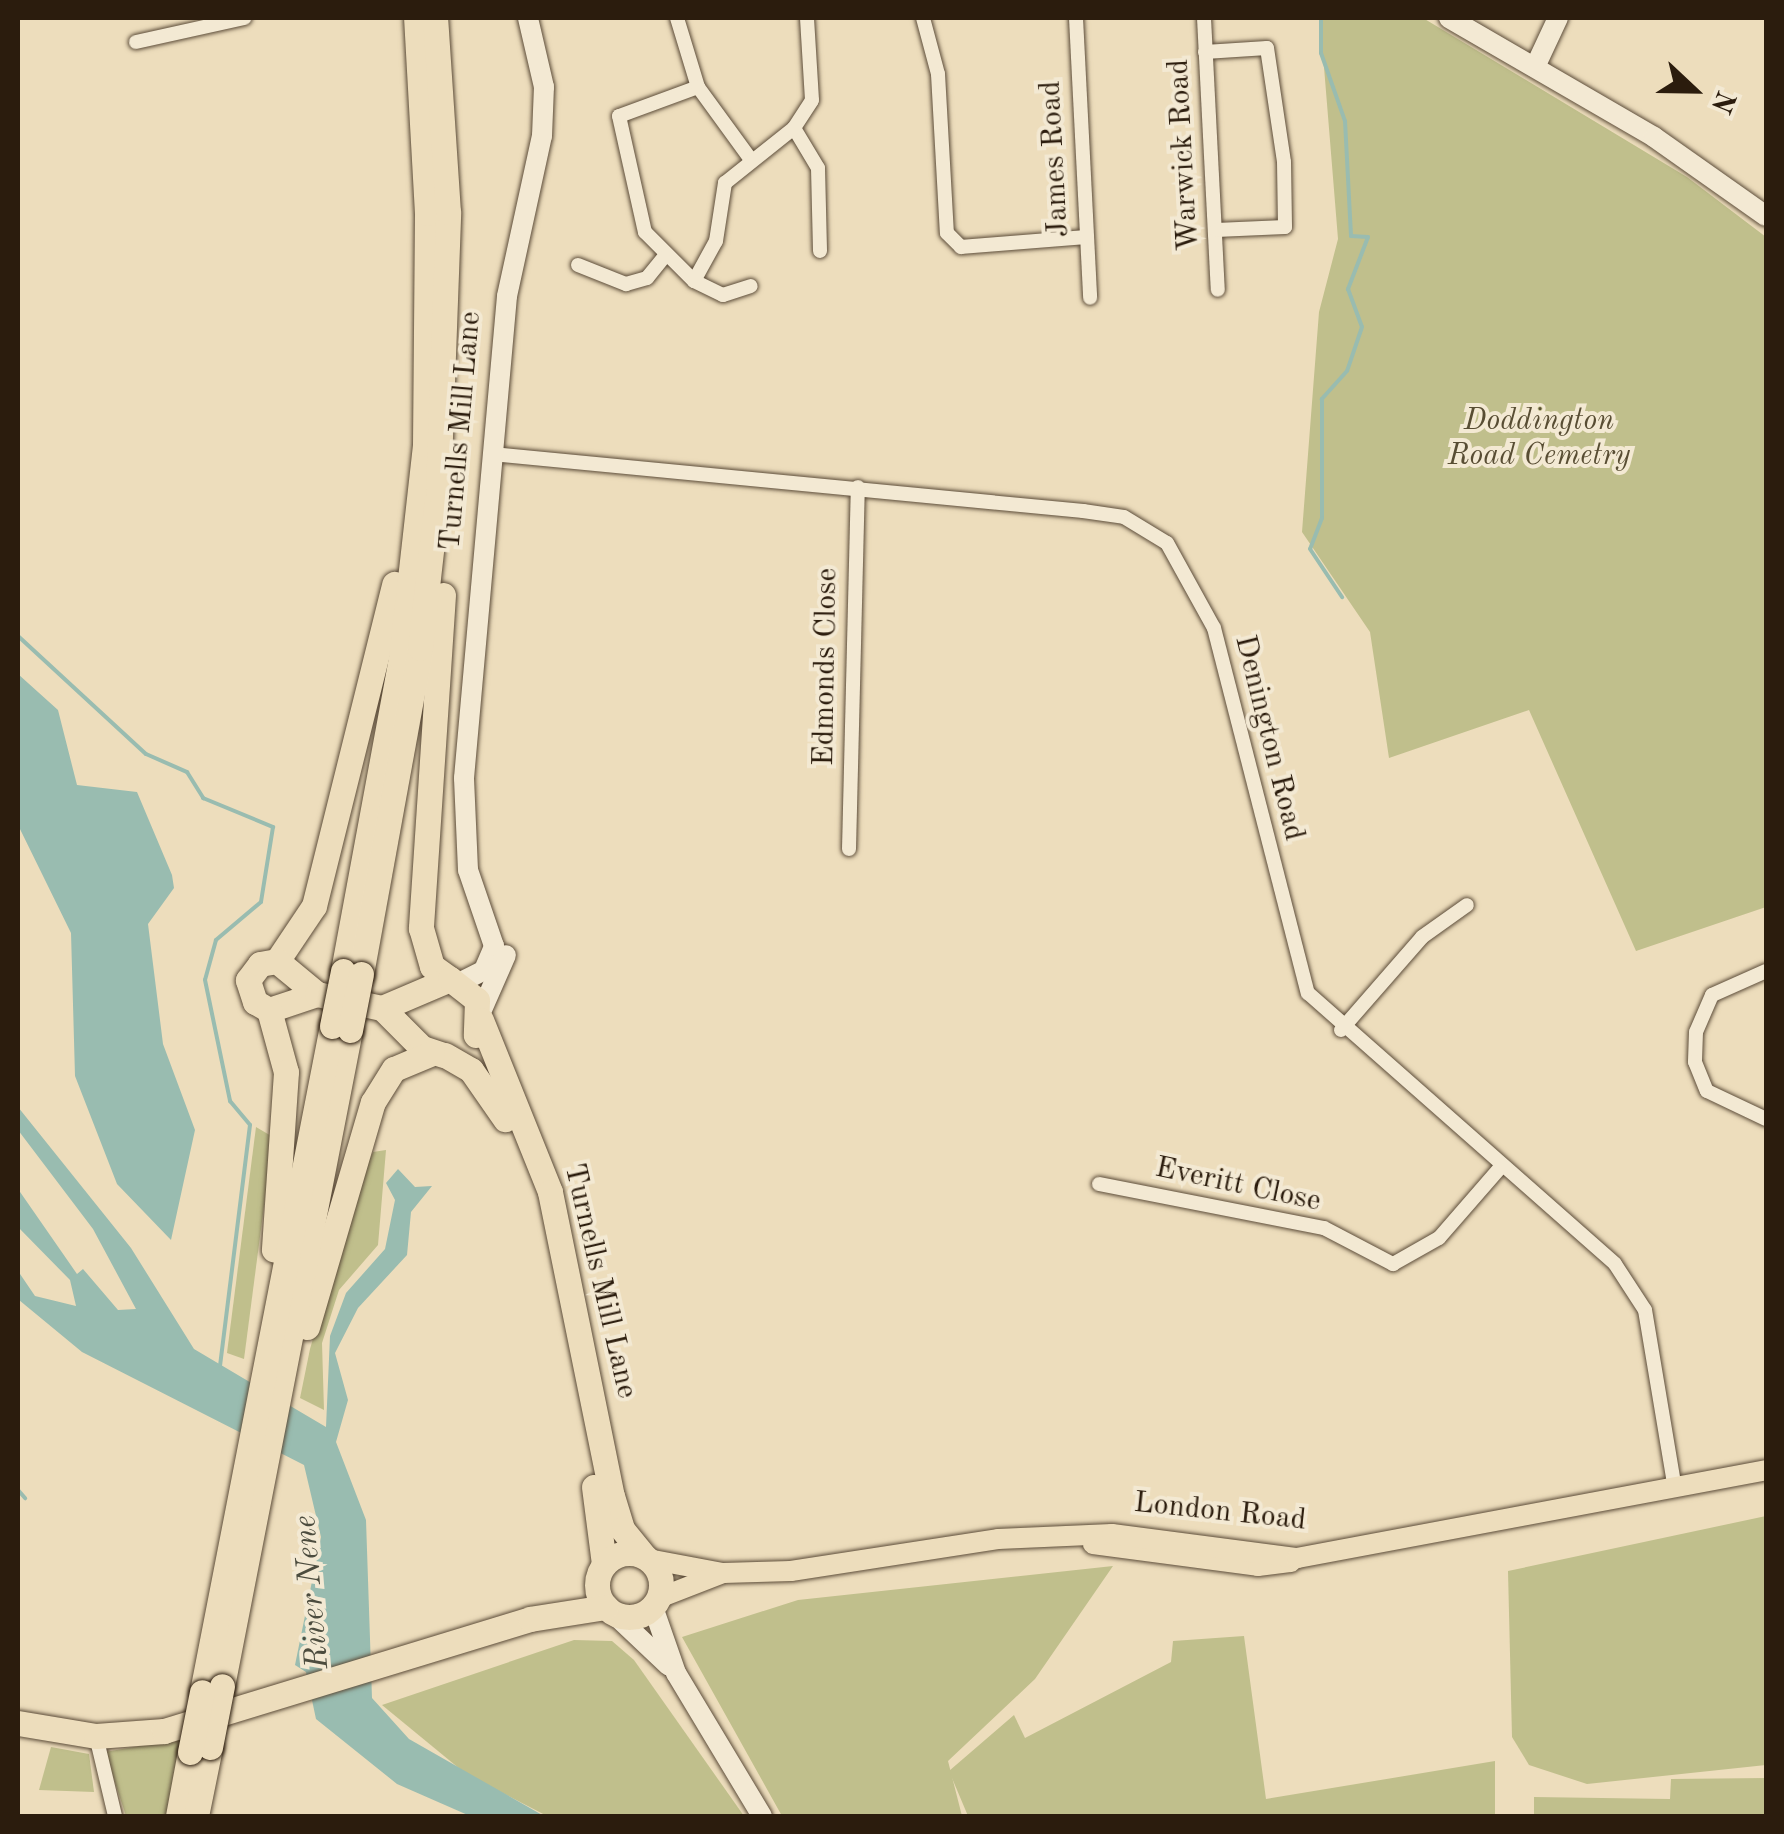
<!DOCTYPE html>
<html>
<head>
<meta charset="utf-8">
<style>
  body { margin:0 }
  #map { position:relative; width:1784px; height:1834px; overflow:hidden; background:#edddbc; font-family:"Old Standard TT",serif }
  div>[style] { position:absolute }
  .green>* { inset:0; background:#c0bf8c }
  .water>* { inset:0; background:#99bcb0 }
  .stream>* { height:4px; margin:-2px; padding:0 2px; transform-origin:2px; border-radius:2px; background:#99bcb0 }
  .roads { filter:drop-shadow(0 0 2px #5c4c39) drop-shadow(0 0 2px #5c4c39) }
  .street>* { height:14px; margin:-7px; padding:0 7px; transform-origin:7px; border-radius:7px; background:#f3e9d3 }
  .secondary>* { height:20px; margin:-10px; padding:0 10px; transform-origin:10px; border-radius:10px; background:#f3e9d3 }
  .primary>* { height:20px; margin:-10px; padding:0 10px; transform-origin:10px; border-radius:10px; background:#edddbc }
  .highway>* { height:25px; margin:-12.5px; padding:0 12.5px; transform-origin:12.5px; border-radius:12.5px; background:#edddbc }
  .highway>.ring { margin:-12.5px; padding:0; box-sizing:content-box; background:none; border:25px solid #edddbc; border-radius:50% }
  .bridges { filter:drop-shadow(0 0 2px #2b1c0d) drop-shadow(0 0 2px #2b1c0d) }
  .highway-bridge>* { height:25px; margin:-12.5px; padding:0 12.5px; transform-origin:12.5px; border-radius:12.5px; background:#edddbc }
  span { translate:-50% -50%; white-space:nowrap; text-align:center; line-height:1.15; -webkit-text-stroke:8px #f3e9d3; paint-order:stroke }
  .street-label { font-size:30px; color:#2b1c0d }
  .park-label { font-size:30px; color:#584d33; font-style:italic }
  .water-label { font-size:32px; color:#4c4c3e; font-style:italic }
  .frame { position:absolute; inset:0; border:20px solid #2b1c0d; pointer-events:none }
  .north { position:absolute; left:1644px; top:40px; width:100px; height:100px; -webkit-text-stroke:8px #f3e9d3; paint-order:stroke; rotate:112deg; font-size:28px; font-weight:700; line-height:40px; text-align:center; color:#2b1c0d }
  .north::after { content:''; display:block; margin:auto; width:35px; height:45px; background:#2b1c0d; clip-path:polygon(50% 0,100% 100%,50% 72%,0 100%) }
</style>
</head>
<body>
<div id="map">
  <div class="green">
    <i style="clip-path:polygon(1320px 18px,1423px 18px,1687px 177px,1766px 237px,1766px 907px,1636px 951px,1529px 710px,1389px 758px,1370px 632px,1302px 532px,1319px 312px,1338px 239px)"></i>
    <i style="clip-path:polygon(256px 1127px,273px 1137px,244px 1359px,227px 1353px)"></i>
    <i style="clip-path:polygon(386px 1150px,378px 1245px,339px 1290px,322px 1343px,324px 1410px,300px 1398px,310px 1349px,357px 1187px,373px 1152px)"></i>
    <i style="clip-path:polygon(1766px 1516px,1766px 1765px,1587px 1784px,1529px 1765px,1512px 1737px,1508px 1571px)"></i>
    <i style="clip-path:polygon(1113px 1566px,1035px 1679px,948px 1761px,962px 1816px,782px 1816px,682px 1637px,798px 1600px)"></i>
    <i style="clip-path:polygon(1244px 1636px,1266px 1799px,1495px 1761px,1495px 1816px,968px 1816px,949px 1771px,1014px 1715px,1025px 1738px,1171px 1662px,1173px 1641px)"></i>
    <i style="clip-path:polygon(574px 1640px,612px 1641px,634px 1660px,744px 1816px,547px 1816px,466px 1774px,382px 1705px)"></i>
    <i style="clip-path:polygon(180px 1739px,166px 1816px,126px 1816px,105px 1752px)"></i>
    <i style="clip-path:polygon(51px 1747px,89px 1754px,94px 1792px,39px 1790px)"></i>
    <i style="clip-path:polygon(1766px 1778px,1766px 1816px,1534px 1816px,1534px 1797px,1670px 1799px,1671px 1779px)"></i>
  </div>
  <div class="water">
    <i style="clip-path:polygon(18px 674px,58px 710px,77px 785px,137px 792px,172px 875px,174px 888px,148px 924px,163px 1044px,195px 1130px,171px 1240px,117px 1184px,75px 1076px,71px 933px,18px 825px)"></i>
    <i style="clip-path:polygon(18px 1107px,131px 1248px,194px 1349px,326px 1427px,330px 1336px,346px 1293px,385px 1249px,395px 1200px,386px 1183px,398px 1169px,415px 1187px,432px 1186px,411px 1212px,407px 1255px,358px 1308px,335px 1353px,348px 1400px,336px 1442px,366px 1520px,372px 1698px,409px 1739px,544px 1816px,470px 1816px,397px 1784px,316px 1719px,306px 1672px,295px 1665px,321px 1537px,304px 1465px,82px 1352px,19px 1300px,18px 1271px,35px 1296px,76px 1306px,70px 1280px,18px 1227px,18px 1189px,77px 1274px,83px 1269px,118px 1310px,136px 1309px,93px 1229px,18px 1130px)"></i>
  </div>
  <div class="stream">
    <i style="left:1321px;top:18px;width:35px;rotate:90deg"></i>
    <i style="left:1321px;top:53px;width:72px;rotate:70.6deg"></i>
    <i style="left:1345px;top:121px;width:115px;rotate:87deg"></i>
    <i style="left:1351px;top:236px;width:17px;rotate:3deg"></i>
    <i style="left:1368px;top:237px;width:56px;rotate:111deg"></i>
    <i style="left:1348px;top:289px;width:40px;rotate:69.8deg"></i>
    <i style="left:1362px;top:327px;width:46px;rotate:108.8deg"></i>
    <i style="left:1347px;top:371px;width:38px;rotate:132deg"></i>
    <i style="left:1322px;top:399px;width:119px;rotate:90deg"></i>
    <i style="left:1322px;top:518px;width:33px;rotate:111deg"></i>
    <i style="left:1310px;top:549px;width:58px;rotate:56.3deg"></i>
    <i style="left:18px;top:636px;width:174px;rotate:42.7deg"></i>
    <i style="left:146px;top:754px;width:45px;rotate:23.7deg"></i>
    <i style="left:187px;top:772px;width:31px;rotate:58deg"></i>
    <i style="left:203px;top:798px;width:76px;rotate:22.5deg"></i>
    <i style="left:273px;top:827px;width:76px;rotate:99.1deg"></i>
    <i style="left:261px;top:902px;width:59px;rotate:139.8deg"></i>
    <i style="left:216px;top:940px;width:41px;rotate:105.4deg"></i>
    <i style="left:205px;top:980px;width:124px;rotate:78.3deg"></i>
    <i style="left:230px;top:1101px;width:31px;rotate:50deg"></i>
    <i style="left:250px;top:1125px;width:243px;rotate:97.1deg"></i>
    <i style="left:18px;top:1490px;width:11px;rotate:49deg"></i>
  </div>
  <div class="roads">
    <div class="street">
      <i style="left:677px;top:18px;width:72px;rotate:73.1deg"></i>
      <i style="left:698px;top:87px;width:84px;rotate:159.8deg"></i>
      <i style="left:619px;top:116px;width:119px;rotate:77.4deg"></i>
      <i style="left:645px;top:232px;width:69px;rotate:45deg"></i>
      <i style="left:694px;top:281px;width:32px;rotate:26deg"></i>
      <i style="left:723px;top:295px;width:29px;rotate:-18deg"></i>
      <i style="left:923px;top:18px;width:58px;rotate:75deg"></i>
      <i style="left:938px;top:74px;width:159px;rotate:86.8deg"></i>
      <i style="left:947px;top:233px;width:20px;rotate:45deg"></i>
      <i style="left:961px;top:247px;width:125px;rotate:-4.6deg"></i>
      <i style="left:1076px;top:18px;width:280px;rotate:87.1deg"></i>
      <i style="left:1204px;top:18px;width:272px;rotate:87.1deg"></i>
      <i style="left:136px;top:42px;width:111px;rotate:-12.5deg"></i>
      <i style="left:1205px;top:52px;width:62px;rotate:-3.7deg"></i>
      <i style="left:1267px;top:48px;width:115px;rotate:81.5deg"></i>
      <i style="left:1284px;top:162px;width:65px;rotate:89.1deg"></i>
      <i style="left:1285px;top:227px;width:69px;rotate:177.5deg"></i>
      <i style="left:698px;top:87px;width:87px;rotate:53.9deg"></i>
      <i style="left:794px;top:128px;width:47px;rotate:59deg"></i>
      <i style="left:818px;top:168px;width:83px;rotate:88.6deg"></i>
      <i style="left:578px;top:265px;width:52px;rotate:21.6deg"></i>
      <i style="left:626px;top:284px;width:22px;rotate:-16deg"></i>
      <i style="left:647px;top:278px;width:26px;rotate:-51deg"></i>
      <i style="left:694px;top:281px;width:46px;rotate:-61.2deg"></i>
      <i style="left:716px;top:241px;width:59px;rotate:-81.2deg"></i>
      <i style="left:725px;top:183px;width:88px;rotate:-38.6deg"></i>
      <i style="left:794px;top:128px;width:33px;rotate:-57deg"></i>
      <i style="left:812px;top:100px;width:82px;rotate:-93.5deg"></i>
      <i style="left:492px;top:454px;width:594px;rotate:5.51deg"></i>
      <i style="left:1083px;top:511px;width:41px;rotate:8.3deg"></i>
      <i style="left:1124px;top:517px;width:50px;rotate:31.2deg"></i>
      <i style="left:1167px;top:543px;width:97px;rotate:61.1deg"></i>
      <i style="left:1214px;top:628px;width:377px;rotate:75.6deg"></i>
      <i style="left:1308px;top:993px;width:409px;rotate:41.4deg"></i>
      <i style="left:1615px;top:1264px;width:55px;rotate:56.9deg"></i>
      <i style="left:1645px;top:1310px;width:181px;rotate:80.5deg"></i>
      <i style="left:849px;top:849px;width:362px;rotate:-88.6deg"></i>
      <i style="left:1766px;top:971px;width:59px;rotate:156deg"></i>
      <i style="left:1712px;top:995px;width:40px;rotate:113.4deg"></i>
      <i style="left:1696px;top:1032px;width:30px;rotate:92deg"></i>
      <i style="left:1695px;top:1062px;width:31px;rotate:68deg"></i>
      <i style="left:1707px;top:1091px;width:65px;rotate:25.4deg"></i>
      <i style="left:1341px;top:1030px;width:123px;rotate:-48.9deg"></i>
      <i style="left:1422px;top:937px;width:55px;rotate:-35.4deg"></i>
      <i style="left:1099px;top:1184px;width:229px;rotate:11.1deg"></i>
      <i style="left:1324px;top:1228px;width:78px;rotate:27.6deg"></i>
      <i style="left:1393px;top:1264px;width:53px;rotate:-29.5deg"></i>
      <i style="left:1439px;top:1238px;width:91px;rotate:-49deg"></i>
      <i style="left:96px;top:1736px;width:82px;rotate:76.6deg"></i>
    </div>
    <div class="secondary">
      <i style="left:1449px;top:18px;width:237px;rotate:30.1deg"></i>
      <i style="left:1654px;top:137px;width:137px;rotate:35.2deg"></i>
      <i style="left:1535px;top:67px;width:54px;rotate:-64.9deg"></i>
      <i style="left:459px;top:983px;width:28px;rotate:-27deg"></i>
      <i style="left:484px;top:970px;width:26px;rotate:-67deg"></i>
      <i style="left:494px;top:946px;width:80px;rotate:-108.9deg"></i>
      <i style="left:468px;top:870px;width:92px;rotate:-92.5deg"></i>
      <i style="left:464px;top:778px;width:484px;rotate:-84.9deg"></i>
      <i style="left:507px;top:296px;width:164px;rotate:-77.7deg"></i>
      <i style="left:542px;top:136px;width:49px;rotate:-87.7deg"></i>
      <i style="left:544px;top:87px;width:71px;rotate:-103.1deg"></i>
      <i style="left:481px;top:1012px;width:62px;rotate:-66.3deg"></i>
      <i style="left:653px;top:1607px;width:70px;rotate:70.8deg"></i>
      <i style="left:676px;top:1673px;width:167px;rotate:59deg"></i>
      <i style="left:613px;top:1613px;width:76px;rotate:43.4deg"></i>
    </div>
    <div class="primary">
      <i style="left:1093px;top:1544px;width:166px;rotate:7.6deg"></i>
      <i style="left:1258px;top:1566px;width:33px;rotate:-7deg"></i>
      <i style="left:648px;top:1559px;width:76px;rotate:10.6deg"></i>
      <i style="left:723px;top:1573px;width:68px;rotate:-1.7deg"></i>
      <i style="left:791px;top:1571px;width:209px;rotate:-8.8deg"></i>
      <i style="left:998px;top:1539px;width:114px;rotate:-2.5deg"></i>
      <i style="left:1112px;top:1534px;width:187px;rotate:7.4deg"></i>
      <i style="left:1297px;top:1558px;width:477px;rotate:-10.6deg"></i>
      <i style="left:659px;top:1598px;width:69px;rotate:-21.3deg"></i>
    </div>
    <div class="highway">
      <i style="left:443px;top:595px;width:334px;rotate:93.8deg"></i>
      <i style="left:421px;top:928px;width:40px;rotate:74deg"></i>
      <i style="left:432px;top:966px;width:22px;rotate:36deg"></i>
      <i style="left:277px;top:961px;width:66px;rotate:-56.1deg"></i>
      <i style="left:314px;top:906px;width:332px;rotate:-76deg"></i>
      <i style="left:343px;top:971px;width:317px;rotate:-79.5deg"></i>
      <i style="left:401px;top:659px;width:216px;rotate:-83.6deg"></i>
      <i style="left:425px;top:444px;width:231px;rotate:-89.5deg"></i>
      <i style="left:427px;top:213px;width:195px;rotate:-93.2deg"></i>
      <i style="left:361px;top:974px;width:331px;rotate:-79.7deg"></i>
      <i style="left:420px;top:648px;width:158px;rotate:-83.5deg"></i>
      <i style="left:438px;top:491px;width:279px;rotate:-87.9deg"></i>
      <i style="left:448px;top:212px;width:194px;rotate:-93.8deg"></i>
      <i style="left:317px;top:994px;width:51px;rotate:161.6deg"></i>
      <i style="left:269px;top:1010px;width:16px;rotate:-150deg"></i>
      <i style="left:255px;top:1002px;width:23px;rotate:-108deg"></i>
      <i style="left:248px;top:980px;width:20px;rotate:-53deg"></i>
      <i style="left:260px;top:964px;width:17px;rotate:-10deg"></i>
      <i style="left:277px;top:961px;width:52px;rotate:39.5deg"></i>
      <i style="left:317px;top:994px;width:66px;rotate:12.2deg"></i>
      <i style="left:382px;top:1008px;width:74px;rotate:-23.1deg"></i>
      <i style="left:450px;top:979px;width:34px;rotate:38deg"></i>
      <i style="left:477px;top:1000px;width:35px;rotate:92deg"></i>
      <i style="left:382px;top:1008px;width:57px;rotate:45deg"></i>
      <i style="left:422px;top:1048px;width:22px;rotate:18deg"></i>
      <i style="left:269px;top:1010px;width:64px;rotate:74.7deg"></i>
      <i style="left:286px;top:1072px;width:178px;rotate:93.9deg"></i>
      <i style="left:481px;top:1020px;width:185px;rotate:68.1deg"></i>
      <i style="left:550px;top:1192px;width:310px;rotate:78.5deg"></i>
      <i style="left:612px;top:1496px;width:34px;rotate:73deg"></i>
      <i style="left:622px;top:1529px;width:35px;rotate:51deg"></i>
      <i style="left:445px;top:1055px;width:30px;rotate:30deg"></i>
      <i style="left:471px;top:1070px;width:60px;rotate:55.2deg"></i>
      <i style="left:307px;top:1327px;width:234px;rotate:-73.7deg"></i>
      <i style="left:373px;top:1102px;width:39px;rotate:-58deg"></i>
      <i style="left:394px;top:1069px;width:41px;rotate:-22.8deg"></i>
      <i style="left:594px;top:1487px;width:78px;rotate:82.6deg"></i>
      <i class="ring" style="left:597px;top:1553px;width:39px;height:39px"></i>
      <i style="left:222px;top:1686px;width:668px;rotate:-78.96deg"></i>
      <i style="left:202px;top:1692px;width:679px;rotate:-78.96deg"></i>
      <i style="left:18px;top:1723px;width:79px;rotate:9.5deg"></i>
      <i style="left:96px;top:1736px;width:68px;rotate:-4.2deg"></i>
      <i style="left:164px;top:1731px;width:383px;rotate:-17deg"></i>
      <i style="left:530px;top:1619px;width:77px;rotate:-9deg"></i>
      <i style="left:178px;top:1816px;width:65px;rotate:-79.4deg"></i>
      <i style="left:196px;top:1816px;width:70px;rotate:-78.5deg"></i>
    </div>
  </div>
  <div class="bridges">
    <div class="highway-bridge">
      <i style="left:332px;top:1026px;width:56px;rotate:-78.7deg"></i>
      <i style="left:350px;top:1030px;width:57px;rotate:-78.9deg"></i>
      <i style="left:210px;top:1747px;width:62px;rotate:-78.9deg"></i>
      <i style="left:190px;top:1752px;width:61px;rotate:-78.7deg"></i>
    </div>
  </div>
  <div class="street-label">
    <span style="left:1184px;top:155px;rotate:-93deg">Warwick Road</span>
    <span style="left:1055px;top:159px;rotate:-93deg">James Road</span>
    <span style="left:461px;top:431px;rotate:-85deg">Turnells Mill Lane</span>
    <span style="left:826px;top:667px;rotate:-89deg">Edmonds Close</span>
    <span style="left:1269px;top:738px;rotate:76deg">Denington Road</span>
    <span style="left:1238px;top:1185px;rotate:12deg">Everitt Close</span>
    <span style="left:600px;top:1281px;rotate:77deg">Turnells Mill Lane</span>
    <span style="left:1220px;top:1512px;rotate:6deg">London Road</span>
  </div>
  <div class="park-label">
    <span style="left:1539px;top:438px">Doddington<br>Road Cemetry</span>
  </div>
  <div class="water-label">
    <span style="left:313px;top:1592px;rotate:-95deg">River Nene</span>
  </div>
  <div class="frame"></div>
  <div class="north">N</div>
</div>
</body>
</html>
